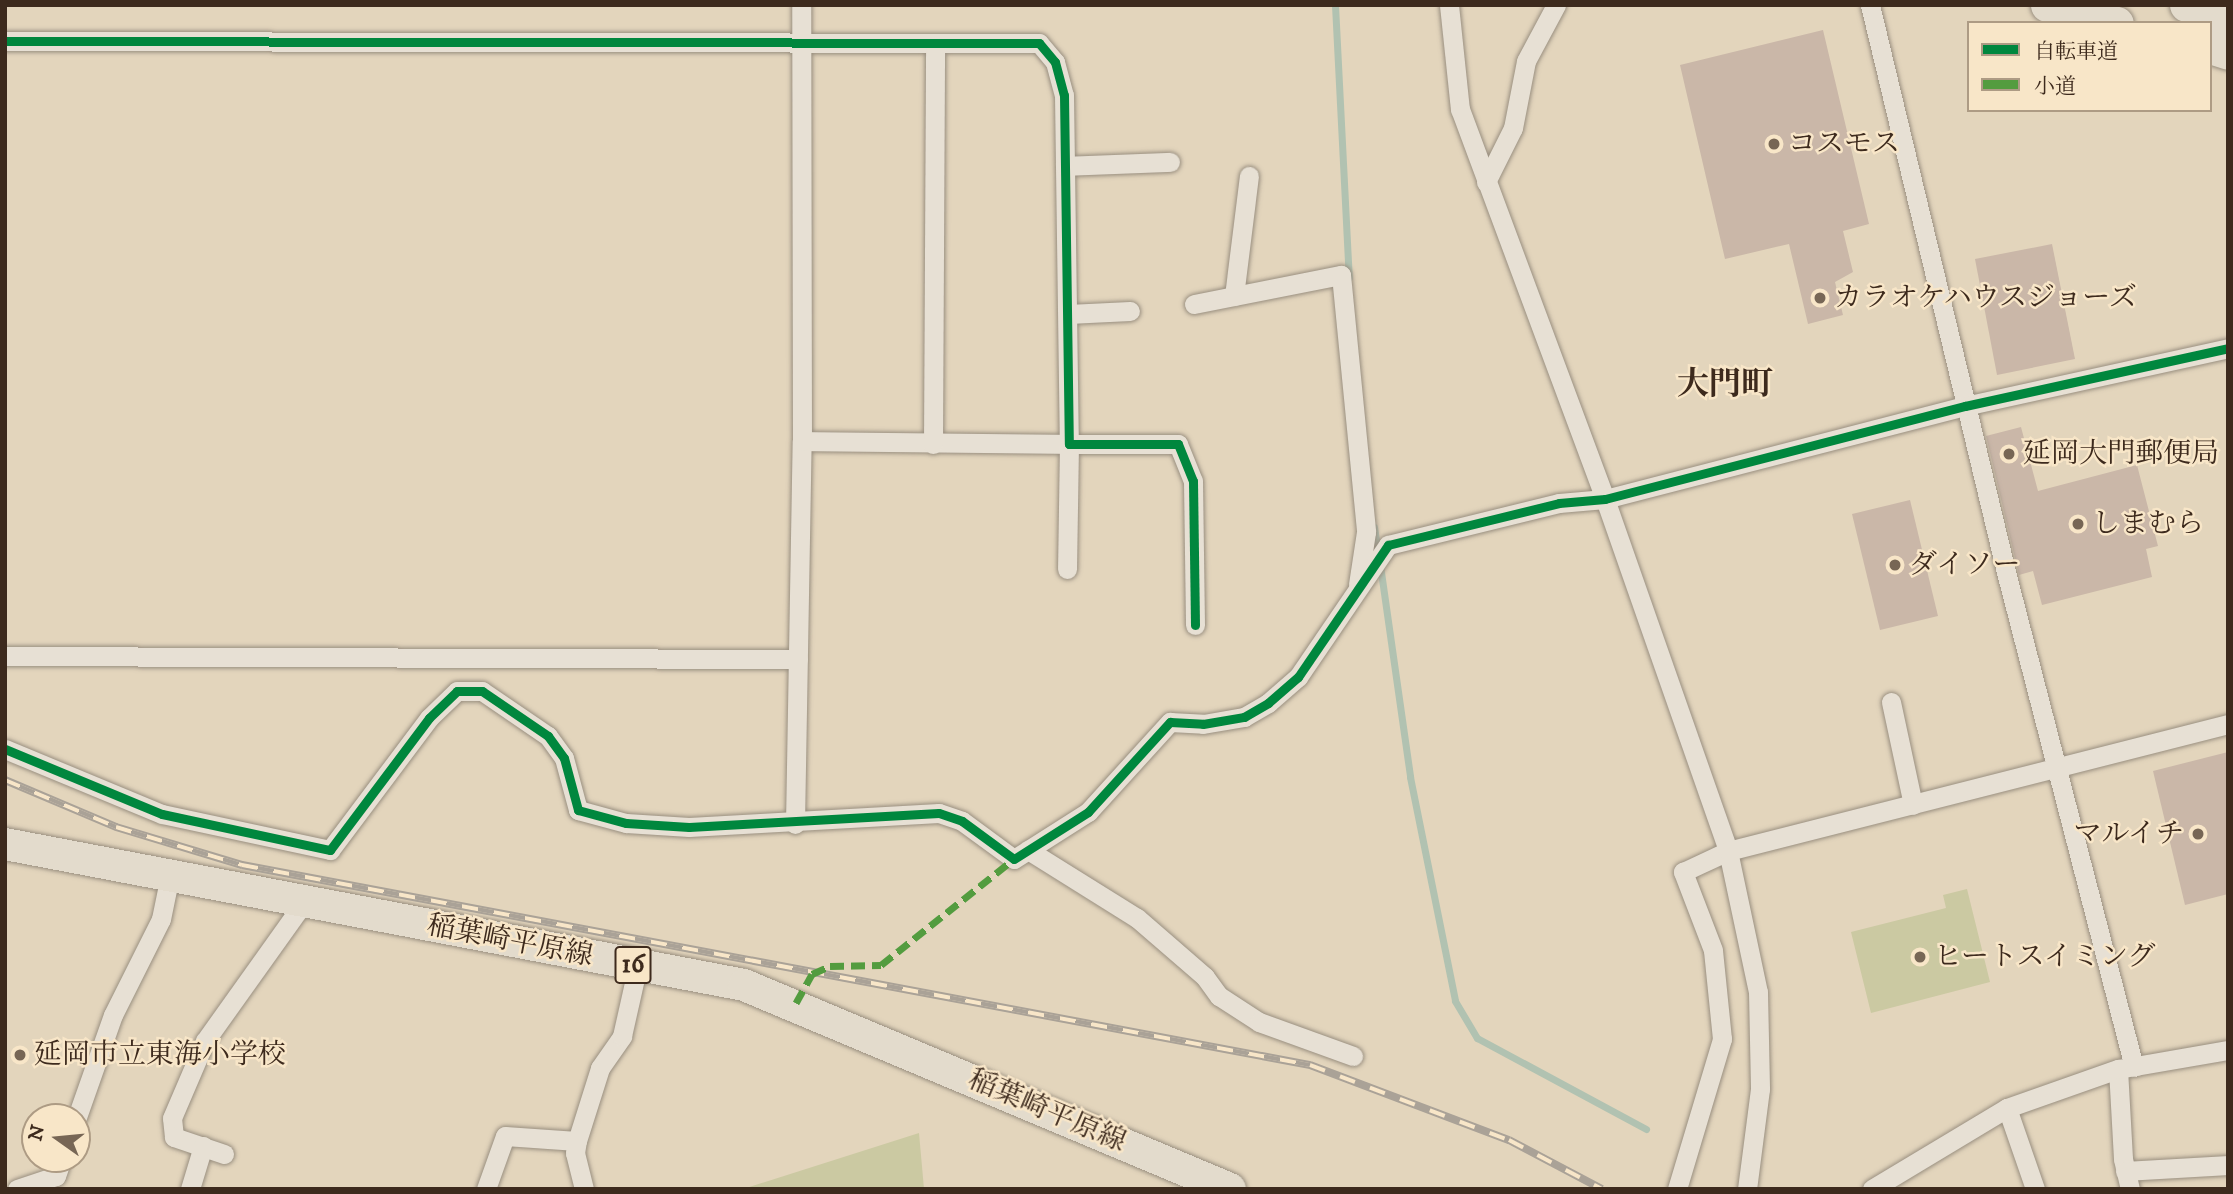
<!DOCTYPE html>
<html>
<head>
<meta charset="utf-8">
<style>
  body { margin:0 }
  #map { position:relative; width:2233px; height:1194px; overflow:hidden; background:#e3d5bc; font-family:"IM FELL DW Pica","Noto Serif JP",serif }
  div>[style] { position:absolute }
  .green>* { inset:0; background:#cbc9a2 }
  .stream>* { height:7px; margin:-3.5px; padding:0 3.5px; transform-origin:3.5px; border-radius:3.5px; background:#b1c2b1 }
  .building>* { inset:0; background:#cab7a8 }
  .roads { filter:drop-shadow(0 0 2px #998f80) drop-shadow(0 0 2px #998f80) }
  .minor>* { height:19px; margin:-9.5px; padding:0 9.5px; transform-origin:9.5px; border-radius:9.5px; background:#e7e0d4 }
  .primary>* { height:32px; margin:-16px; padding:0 16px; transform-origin:16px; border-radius:16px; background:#e3dbcc }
  .trunk>* { height:33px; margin:-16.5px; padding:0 16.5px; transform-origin:16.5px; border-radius:16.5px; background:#e3dbcc }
  .rail>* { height:8px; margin-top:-4px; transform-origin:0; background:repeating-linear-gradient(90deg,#f8e6c8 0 16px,#aaa297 0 32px); box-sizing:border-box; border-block:2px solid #aaa297 }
  .quiet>* { height:7px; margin-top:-3.5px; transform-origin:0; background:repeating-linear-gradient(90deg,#539c3f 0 14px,transparent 0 21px) }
  .cycleway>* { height:9px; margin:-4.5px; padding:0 4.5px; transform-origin:4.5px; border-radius:4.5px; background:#00873e }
  .dots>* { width:19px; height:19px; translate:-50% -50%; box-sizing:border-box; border:4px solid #f8e6c8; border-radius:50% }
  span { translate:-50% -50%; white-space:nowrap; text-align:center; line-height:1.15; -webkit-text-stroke:5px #f8e6c8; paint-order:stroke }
  .shield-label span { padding:2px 5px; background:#f8e6c8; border:2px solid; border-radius:5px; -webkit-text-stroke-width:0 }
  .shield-label { font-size:26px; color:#3d2a1d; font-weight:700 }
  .poi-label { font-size:28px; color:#3d2a1d }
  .left { translate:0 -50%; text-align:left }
  .right { translate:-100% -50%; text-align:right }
  .street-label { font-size:28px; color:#3d2a1d }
  .quarter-label { font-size:32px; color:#3d2a1d; font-weight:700 }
  .frame { position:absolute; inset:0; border:7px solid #3d2a1d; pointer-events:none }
  .legend { position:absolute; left:1967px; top:21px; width:245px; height:91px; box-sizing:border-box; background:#f8e6c8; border:2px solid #ad9b84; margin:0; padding:9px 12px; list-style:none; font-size:21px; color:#3d2a1d }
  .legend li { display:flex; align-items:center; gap:14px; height:35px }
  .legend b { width:35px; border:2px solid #ad9b84 }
  .north { position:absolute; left:21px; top:1103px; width:70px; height:70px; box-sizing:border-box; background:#f8e6c8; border:2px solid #ad9b84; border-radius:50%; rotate:285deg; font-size:19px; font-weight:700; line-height:28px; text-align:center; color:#3d2a1d }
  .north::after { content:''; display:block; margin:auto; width:24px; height:32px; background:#765; clip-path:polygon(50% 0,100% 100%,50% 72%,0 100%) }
</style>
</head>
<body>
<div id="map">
  <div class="green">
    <i style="clip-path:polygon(1967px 889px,1990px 982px,1871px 1013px,1851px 932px,1946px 908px,1943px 895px)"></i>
    <i style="clip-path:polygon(919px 1133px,924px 1189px,743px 1189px)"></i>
  </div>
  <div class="stream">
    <i style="left:1335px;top:5px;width:273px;rotate:87.1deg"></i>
    <i style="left:1374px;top:527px;width:26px;rotate:81deg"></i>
    <i style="left:1380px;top:565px;width:214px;rotate:81.9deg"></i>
    <i style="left:1410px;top:777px;width:228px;rotate:78.6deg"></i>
    <i style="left:1455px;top:1001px;width:43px;rotate:59.3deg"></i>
    <i style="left:1477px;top:1038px;width:192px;rotate:28.3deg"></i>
  </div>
  <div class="building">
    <i style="clip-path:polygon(1823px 30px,1869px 224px,1843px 231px,1853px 272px,1835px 282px,1843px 315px,1808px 324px,1789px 244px,1725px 259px,1680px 65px)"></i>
    <i style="clip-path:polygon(2052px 244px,2075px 359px,1997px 375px,1975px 259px)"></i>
    <i style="clip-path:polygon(2021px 427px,2038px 491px,2137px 465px,2158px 546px,2146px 549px,2152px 577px,2042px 605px,2033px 571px,2019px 575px,1986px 436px)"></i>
    <i style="clip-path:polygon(1910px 500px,1938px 616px,1880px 630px,1852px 514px)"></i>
    <i style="clip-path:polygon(2228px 752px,2228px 894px,2185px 905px,2153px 771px)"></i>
  </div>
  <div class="roads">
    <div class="minor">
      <i style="left:1449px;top:5px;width:105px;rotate:84deg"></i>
      <i style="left:1460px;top:109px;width:416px;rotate:69.6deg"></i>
      <i style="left:1605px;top:499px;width:373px;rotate:70.7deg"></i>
      <i style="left:1728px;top:851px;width:144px;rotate:78deg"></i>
      <i style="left:1758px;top:992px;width:97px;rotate:88.8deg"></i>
      <i style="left:1760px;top:1089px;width:101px;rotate:97.4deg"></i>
      <i style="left:1870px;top:5px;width:587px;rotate:76.51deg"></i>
      <i style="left:2007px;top:576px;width:507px;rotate:75.5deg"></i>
      <i style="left:5px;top:41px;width:1034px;rotate:0.11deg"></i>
      <i style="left:1039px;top:43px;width:25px;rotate:50deg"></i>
      <i style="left:1055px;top:62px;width:34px;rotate:75deg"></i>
      <i style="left:1064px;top:95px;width:349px;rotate:89.2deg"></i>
      <i style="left:1069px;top:444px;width:109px"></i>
      <i style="left:1178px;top:444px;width:40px;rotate:68deg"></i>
      <i style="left:1193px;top:481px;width:144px;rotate:89.2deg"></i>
      <i style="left:1065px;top:166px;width:105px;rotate:-2.2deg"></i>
      <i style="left:1486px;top:182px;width:60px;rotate:-63.4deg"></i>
      <i style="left:1513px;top:128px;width:68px;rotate:-79deg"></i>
      <i style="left:1526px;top:61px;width:64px;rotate:-61.8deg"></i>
      <i style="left:1234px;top:296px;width:121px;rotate:-82.9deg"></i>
      <i style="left:1194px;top:304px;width:150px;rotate:-11.2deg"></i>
      <i style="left:1341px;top:275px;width:258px;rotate:84.4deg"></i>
      <i style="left:1366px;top:532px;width:53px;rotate:98.7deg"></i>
      <i style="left:1068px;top:314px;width:62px;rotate:-2.8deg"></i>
      <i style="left:802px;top:441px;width:267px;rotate:0.6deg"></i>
      <i style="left:1069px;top:444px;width:125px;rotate:90.9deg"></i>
      <i style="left:933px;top:444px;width:398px;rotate:-89.7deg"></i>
      <i style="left:5px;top:656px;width:793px;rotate:0.22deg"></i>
      <i style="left:1891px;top:702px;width:105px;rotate:77.9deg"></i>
      <i style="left:5px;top:749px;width:170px;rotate:22.5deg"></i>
      <i style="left:162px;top:814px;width:172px;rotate:12.1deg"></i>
      <i style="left:330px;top:850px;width:165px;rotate:-53.1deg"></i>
      <i style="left:429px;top:718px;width:39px;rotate:-44deg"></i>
      <i style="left:457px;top:691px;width:25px"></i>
      <i style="left:482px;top:691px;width:80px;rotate:34.3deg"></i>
      <i style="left:548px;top:736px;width:27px;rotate:54deg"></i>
      <i style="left:564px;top:758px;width:54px;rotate:74.9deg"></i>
      <i style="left:578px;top:810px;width:50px;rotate:15.2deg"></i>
      <i style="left:626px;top:823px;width:63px;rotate:3.6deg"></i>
      <i style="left:689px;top:827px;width:250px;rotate:-3.2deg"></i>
      <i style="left:939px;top:813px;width:24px;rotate:19deg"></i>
      <i style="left:962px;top:821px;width:64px;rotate:36.2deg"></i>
      <i style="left:1014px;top:859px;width:88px;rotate:-32.4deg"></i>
      <i style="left:1088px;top:812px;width:122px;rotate:-47.7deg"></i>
      <i style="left:1170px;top:722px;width:33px;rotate:3deg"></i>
      <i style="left:1203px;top:724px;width:42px;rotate:-9.7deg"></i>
      <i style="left:1244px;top:717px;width:28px;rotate:-30deg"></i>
      <i style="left:1268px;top:703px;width:40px;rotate:-41deg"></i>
      <i style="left:1298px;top:677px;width:160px;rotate:-55.7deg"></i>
      <i style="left:1388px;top:545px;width:176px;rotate:-13.8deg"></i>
      <i style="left:1559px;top:503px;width:46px;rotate:-5deg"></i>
      <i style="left:1605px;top:499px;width:372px;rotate:-14.5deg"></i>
      <i style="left:1965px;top:406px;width:269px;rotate:-12.4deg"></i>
      <i style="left:795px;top:824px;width:383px;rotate:-89deg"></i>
      <i style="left:802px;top:441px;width:436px;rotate:-90.1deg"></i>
      <i style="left:1028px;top:850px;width:128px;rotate:32deg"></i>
      <i style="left:1137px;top:918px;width:90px;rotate:40.9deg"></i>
      <i style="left:1205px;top:977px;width:24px;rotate:54deg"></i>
      <i style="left:1219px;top:996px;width:48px;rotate:33deg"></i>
      <i style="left:1259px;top:1022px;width:100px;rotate:19.9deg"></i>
      <i style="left:2118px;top:1069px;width:90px;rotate:86.8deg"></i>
      <i style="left:2123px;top:1159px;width:31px;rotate:77deg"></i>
      <i style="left:2007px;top:1108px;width:86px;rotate:70.9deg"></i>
      <i style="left:77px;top:1117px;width:108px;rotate:-70.6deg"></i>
      <i style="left:113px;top:1015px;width:107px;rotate:-63.4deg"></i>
      <i style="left:161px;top:919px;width:45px;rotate:-78.4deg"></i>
      <i style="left:224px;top:1154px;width:53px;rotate:-161.2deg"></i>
      <i style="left:174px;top:1137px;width:19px;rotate:-96deg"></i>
      <i style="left:172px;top:1118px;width:84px;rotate:-66.8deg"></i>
      <i style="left:205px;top:1041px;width:172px;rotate:-54.5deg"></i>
      <i style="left:2125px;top:1171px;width:103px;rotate:-3.3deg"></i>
      <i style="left:17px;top:1189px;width:41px;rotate:-18.4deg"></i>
      <i style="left:56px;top:1176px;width:18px;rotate:-71deg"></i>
      <i style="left:190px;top:1189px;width:45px;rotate:-73.2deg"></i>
      <i style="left:486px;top:1189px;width:56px;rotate:-70.3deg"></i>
      <i style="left:505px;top:1136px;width:72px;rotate:4deg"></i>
      <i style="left:584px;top:1189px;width:37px;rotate:-104deg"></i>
      <i style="left:575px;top:1153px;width:12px;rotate:-81deg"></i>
      <i style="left:577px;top:1141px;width:77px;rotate:-72.5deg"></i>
      <i style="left:600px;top:1068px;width:39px;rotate:-55deg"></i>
      <i style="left:622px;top:1036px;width:73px;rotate:-77.3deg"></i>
      <i style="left:1677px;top:1189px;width:157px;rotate:-73.3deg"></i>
      <i style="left:1722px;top:1039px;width:89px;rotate:-95.8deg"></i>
      <i style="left:1713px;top:950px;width:84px;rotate:-111deg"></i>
      <i style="left:1683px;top:872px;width:50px;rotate:-25deg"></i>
      <i style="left:1728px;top:851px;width:516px;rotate:-14.25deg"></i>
      <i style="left:1872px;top:1189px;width:157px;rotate:-31deg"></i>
      <i style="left:2007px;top:1108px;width:118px;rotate:-19.4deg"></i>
      <i style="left:2118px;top:1069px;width:112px;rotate:-9.8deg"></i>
    </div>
    <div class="primary">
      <i style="left:5px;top:844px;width:752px;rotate:10.8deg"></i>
      <i style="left:744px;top:985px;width:527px;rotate:22.77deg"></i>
    </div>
    <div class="trunk">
      <i style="left:2047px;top:5px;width:72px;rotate:14.4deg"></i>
      <i style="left:2186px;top:5px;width:45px;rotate:19.7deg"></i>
      <i style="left:2210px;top:47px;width:19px;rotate:18deg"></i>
    </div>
  </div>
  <div class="rail">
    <i style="left:5px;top:780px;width:121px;rotate:22.9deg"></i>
    <i style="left:116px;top:827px;width:132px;rotate:16.8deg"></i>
    <i style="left:242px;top:865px;width:1087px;rotate:10.61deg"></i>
    <i style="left:1310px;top:1065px;width:213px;rotate:20.7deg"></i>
    <i style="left:1509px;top:1140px;width:105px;rotate:27.8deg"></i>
  </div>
  <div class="quiet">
    <i style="left:796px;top:1003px;width:33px;rotate:-61deg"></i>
    <i style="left:812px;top:974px;width:20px;rotate:-24deg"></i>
    <i style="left:830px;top:966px;width:51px;rotate:-1.1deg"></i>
    <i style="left:881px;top:965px;width:170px;rotate:-38.6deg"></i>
  </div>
  <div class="cycleway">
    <i style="left:5px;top:41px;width:1034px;rotate:0.11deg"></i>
    <i style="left:1039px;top:43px;width:25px;rotate:50deg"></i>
    <i style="left:1055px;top:62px;width:34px;rotate:75deg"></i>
    <i style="left:1064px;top:95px;width:349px;rotate:89.2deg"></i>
    <i style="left:1069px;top:444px;width:109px"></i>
    <i style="left:1178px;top:444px;width:40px;rotate:68deg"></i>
    <i style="left:1193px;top:481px;width:144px;rotate:89.2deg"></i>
    <i style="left:5px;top:749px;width:170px;rotate:22.5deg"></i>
    <i style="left:162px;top:814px;width:172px;rotate:12.1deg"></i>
    <i style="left:330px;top:850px;width:165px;rotate:-53.1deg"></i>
    <i style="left:429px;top:718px;width:39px;rotate:-44deg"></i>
    <i style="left:457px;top:691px;width:25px"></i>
    <i style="left:482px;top:691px;width:80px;rotate:34.3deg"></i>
    <i style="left:548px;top:736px;width:27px;rotate:54deg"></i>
    <i style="left:564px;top:758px;width:54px;rotate:74.9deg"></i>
    <i style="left:578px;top:810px;width:50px;rotate:15.2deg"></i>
    <i style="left:626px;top:823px;width:63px;rotate:3.6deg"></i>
    <i style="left:689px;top:827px;width:250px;rotate:-3.2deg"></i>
    <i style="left:939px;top:813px;width:24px;rotate:19deg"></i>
    <i style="left:962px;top:821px;width:64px;rotate:36.2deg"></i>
    <i style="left:1014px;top:859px;width:88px;rotate:-32.4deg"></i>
    <i style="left:1088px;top:812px;width:122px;rotate:-47.7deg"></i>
    <i style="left:1170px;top:722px;width:33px;rotate:3deg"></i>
    <i style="left:1203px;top:724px;width:42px;rotate:-9.7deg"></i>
    <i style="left:1244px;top:717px;width:28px;rotate:-30deg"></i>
    <i style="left:1268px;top:703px;width:40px;rotate:-41deg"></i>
    <i style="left:1298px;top:677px;width:160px;rotate:-55.7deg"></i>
    <i style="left:1388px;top:545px;width:176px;rotate:-13.8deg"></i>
    <i style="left:1559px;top:503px;width:46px;rotate:-5deg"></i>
    <i style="left:1605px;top:499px;width:372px;rotate:-14.5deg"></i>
    <i style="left:1965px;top:406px;width:269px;rotate:-12.4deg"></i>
  </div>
  <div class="dots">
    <i style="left:1774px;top:144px;background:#765"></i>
    <i style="left:1820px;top:298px;background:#765"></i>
    <i style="left:2009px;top:454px;background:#765"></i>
    <i style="left:2078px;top:524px;background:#765"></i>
    <i style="left:1895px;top:565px;background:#765"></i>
    <i style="left:2198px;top:834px;background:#765"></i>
    <i style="left:1920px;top:957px;background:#765"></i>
    <i style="left:20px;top:1055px;background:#765"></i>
  </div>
  <div class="shield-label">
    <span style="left:633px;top:965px">16</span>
  </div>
  <div class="poi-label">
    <span class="left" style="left:1788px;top:144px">コスモス</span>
    <span class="left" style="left:1834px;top:298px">カラオケハウスジョーズ</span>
    <span class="left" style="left:2023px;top:454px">延岡大門郵便局</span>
    <span class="left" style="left:2092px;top:524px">しまむら</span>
    <span class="left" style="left:1909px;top:565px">ダイソー</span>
    <span class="right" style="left:2184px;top:834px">マルイチ</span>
    <span class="left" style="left:1934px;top:957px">ヒートスイミング</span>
    <span class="left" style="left:34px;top:1055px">延岡市立東海小学校</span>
  </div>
  <div class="street-label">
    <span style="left:510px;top:941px;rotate:11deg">稲葉崎平原線</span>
    <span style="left:1047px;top:1111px;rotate:23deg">稲葉崎平原線</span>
  </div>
  <div class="quarter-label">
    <span style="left:1725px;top:385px">大門町</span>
  </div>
  <div class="frame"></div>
  <ul class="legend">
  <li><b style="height:9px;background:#00873e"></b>自転車道</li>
  <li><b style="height:9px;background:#539c3f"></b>小道</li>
  </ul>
  <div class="north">N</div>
</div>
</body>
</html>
